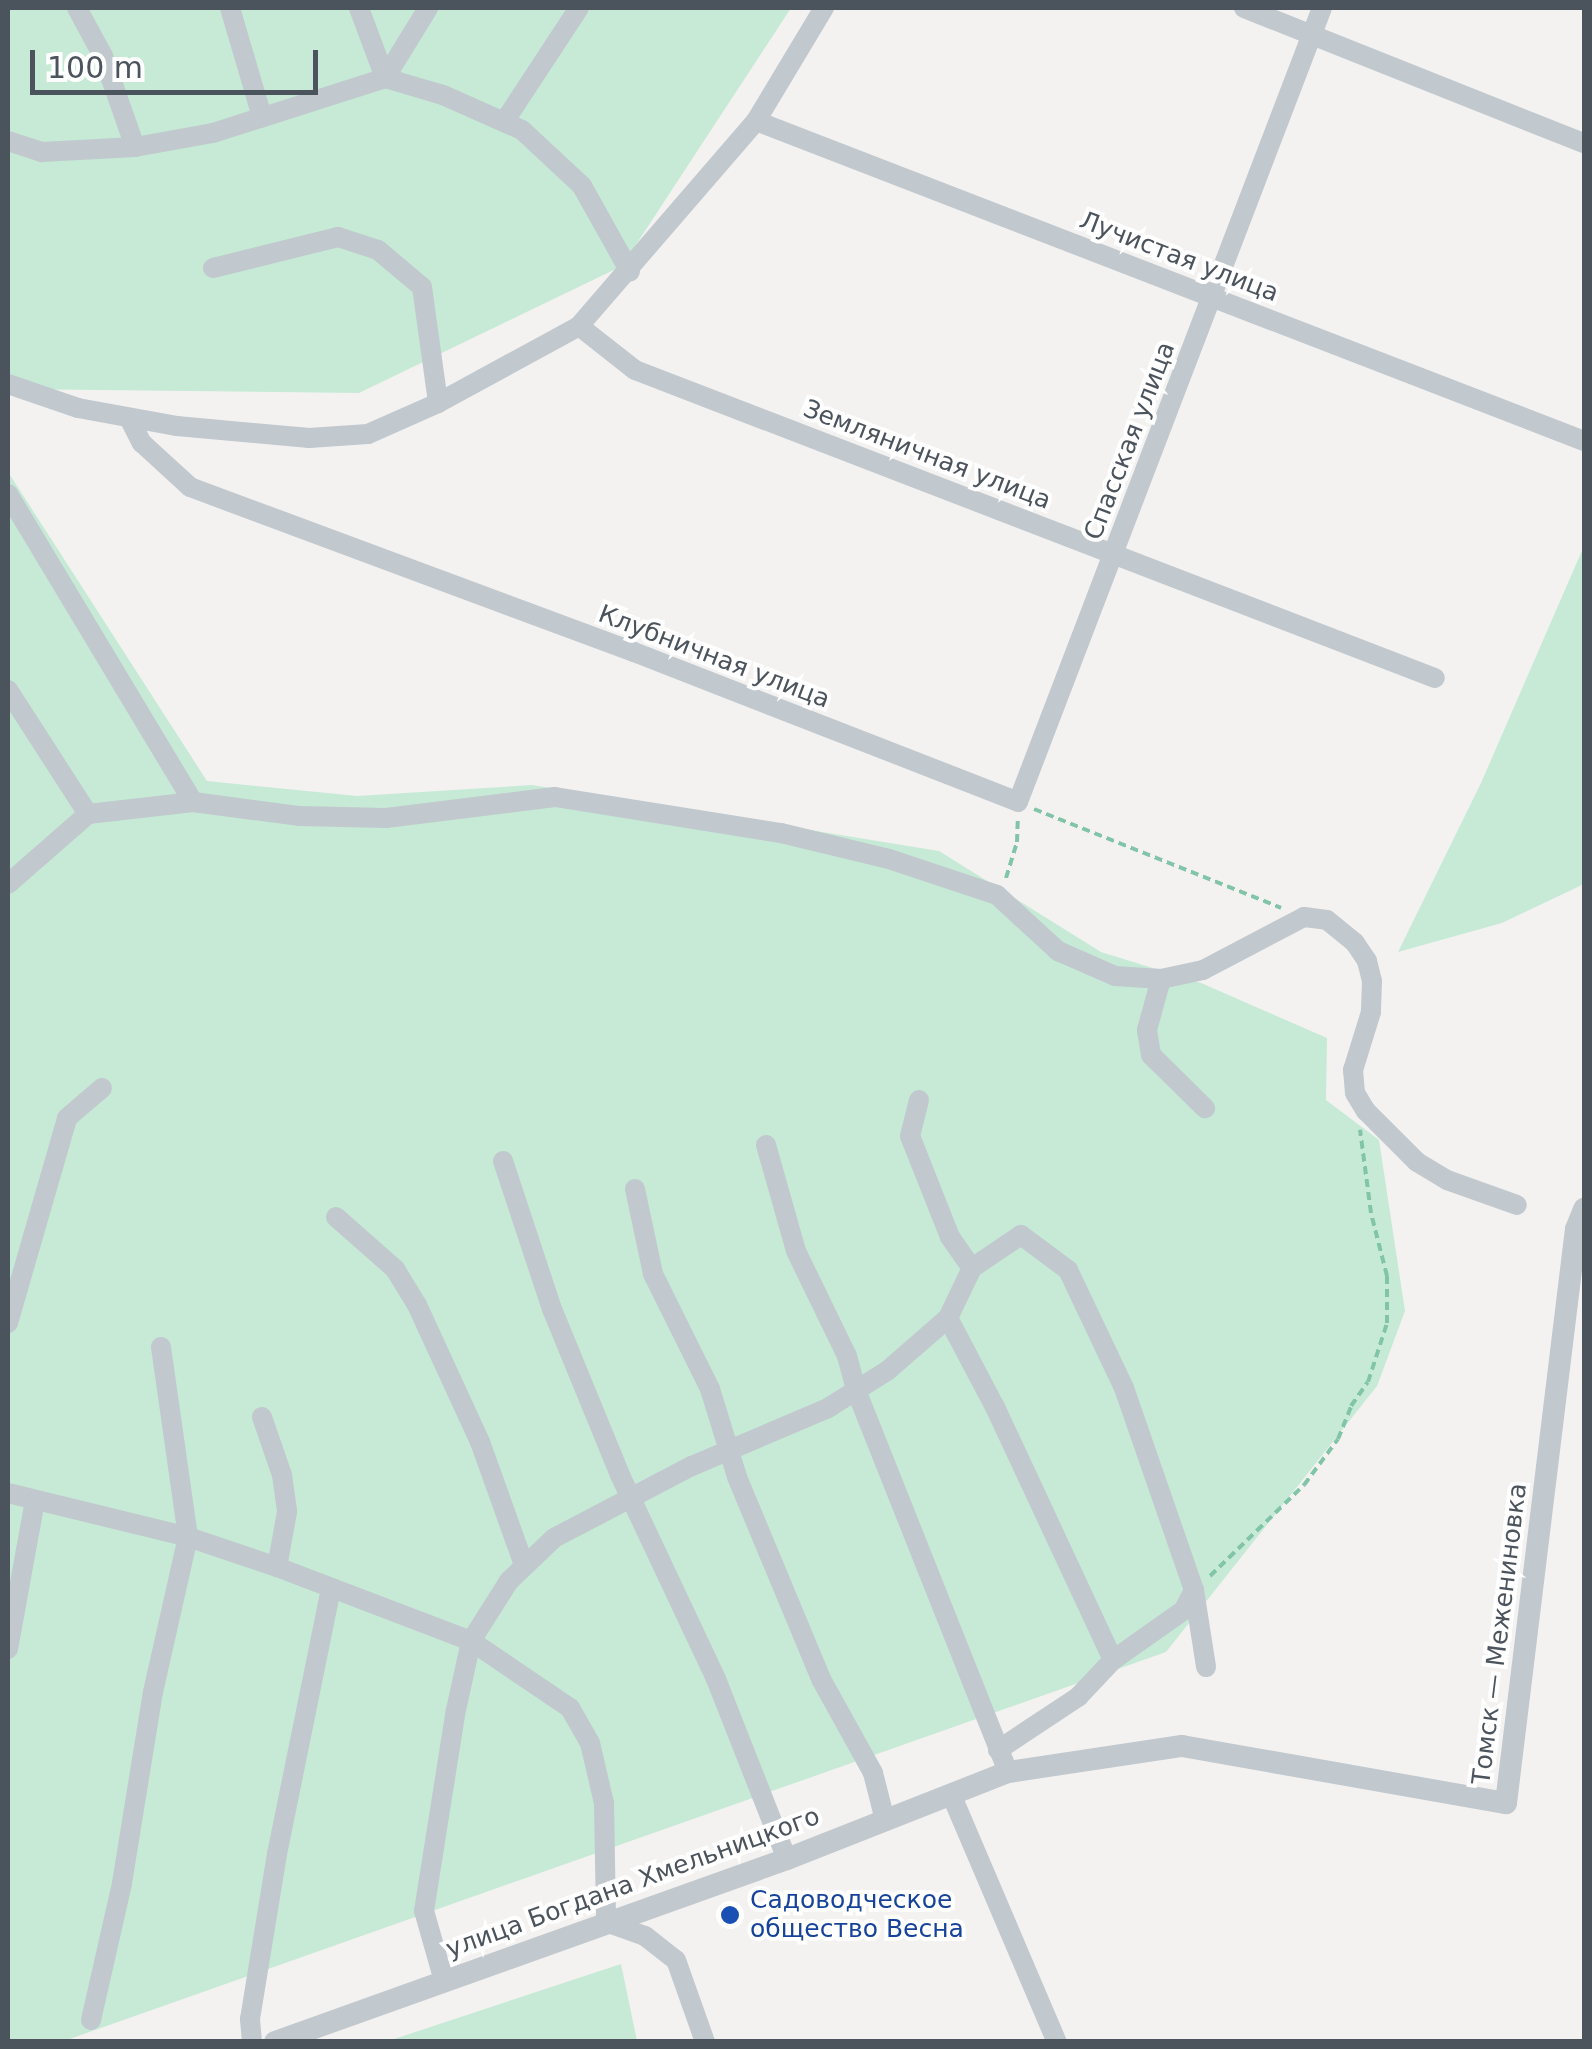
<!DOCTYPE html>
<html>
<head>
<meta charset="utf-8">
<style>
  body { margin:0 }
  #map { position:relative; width:1592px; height:2049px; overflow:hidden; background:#f3f2f1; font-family:"DejaVu Sans",sans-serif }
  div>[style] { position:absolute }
  .green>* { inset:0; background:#c6ead6 }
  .path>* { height:4px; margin-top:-2px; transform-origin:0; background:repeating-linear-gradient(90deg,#82c4a7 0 8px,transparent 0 13px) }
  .minor>* { height:20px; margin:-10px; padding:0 10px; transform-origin:10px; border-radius:10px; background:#c1c8ce }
  .tertiary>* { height:22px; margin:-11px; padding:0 11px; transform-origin:11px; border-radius:11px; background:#c1c8ce }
  .dots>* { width:28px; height:28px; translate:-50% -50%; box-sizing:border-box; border:5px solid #fff; border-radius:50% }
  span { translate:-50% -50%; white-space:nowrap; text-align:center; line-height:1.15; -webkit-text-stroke:8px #fff; paint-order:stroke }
  .street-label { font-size:25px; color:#4b535c }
  .transit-label { font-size:25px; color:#164399 }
  .left { translate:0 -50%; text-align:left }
  .frame { position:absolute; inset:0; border:10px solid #4b535c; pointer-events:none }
  .scale { position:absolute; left:30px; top:50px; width:288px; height:45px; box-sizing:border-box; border:5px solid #4b535c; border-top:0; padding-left:12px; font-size:30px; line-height:35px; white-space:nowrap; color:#4b535c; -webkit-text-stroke:8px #fff; paint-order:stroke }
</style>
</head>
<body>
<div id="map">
  <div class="green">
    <i style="clip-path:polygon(8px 8px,791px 8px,622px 266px,359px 393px,8px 389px)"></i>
    <i style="clip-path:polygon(8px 472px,207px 781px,357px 796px,532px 785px,939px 851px,1101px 952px,1201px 983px,1327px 1038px,1326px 1100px,1379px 1140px,1405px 1311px,1377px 1386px,1166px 1652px,64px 2041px,8px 2041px)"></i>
    <i style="clip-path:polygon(1584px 546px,1584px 884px,1502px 923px,1398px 952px,1481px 783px)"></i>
    <i style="clip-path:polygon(621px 1964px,637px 2041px,388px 2041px)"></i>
  </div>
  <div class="path">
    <i style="left:1034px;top:809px;width:266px;rotate:21.8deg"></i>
    <i style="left:1006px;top:878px;width:38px;rotate:-73deg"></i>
    <i style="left:1017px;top:842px;width:23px;rotate:-88deg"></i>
    <i style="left:1210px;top:1576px;width:131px;rotate:-44.1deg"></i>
    <i style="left:1304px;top:1485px;width:57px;rotate:-53.5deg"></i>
    <i style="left:1338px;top:1439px;width:35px;rotate:-68deg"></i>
    <i style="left:1351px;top:1406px;width:29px;rotate:-55deg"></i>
    <i style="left:1368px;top:1382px;width:62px;rotate:-72.1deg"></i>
    <i style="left:1387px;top:1323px;width:47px;rotate:-90deg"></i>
    <i style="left:1387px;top:1276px;width:65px;rotate:-104.3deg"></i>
    <i style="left:1371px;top:1213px;width:84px;rotate:-97.5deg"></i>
  </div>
  <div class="minor">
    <i style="left:77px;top:8px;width:55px;rotate:61.6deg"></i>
    <i style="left:103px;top:56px;width:96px;rotate:70.6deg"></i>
    <i style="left:230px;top:8px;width:114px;rotate:73.6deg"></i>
    <i style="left:359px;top:8px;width:75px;rotate:69.6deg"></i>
    <i style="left:1244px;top:8px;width:366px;rotate:21.7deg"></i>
    <i style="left:385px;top:78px;width:82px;rotate:-58.4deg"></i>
    <i style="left:756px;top:121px;width:888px;rotate:21.13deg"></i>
    <i style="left:504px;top:122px;width:136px;rotate:-56.7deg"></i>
    <i style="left:8px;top:141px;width:36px;rotate:18deg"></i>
    <i style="left:42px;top:152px;width:93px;rotate:-3.1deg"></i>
    <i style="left:135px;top:147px;width:79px;rotate:-10.2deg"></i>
    <i style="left:213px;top:133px;width:181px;rotate:-17.7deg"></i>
    <i style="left:385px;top:78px;width:60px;rotate:16.3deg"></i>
    <i style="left:443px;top:95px;width:86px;rotate:23.9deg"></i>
    <i style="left:522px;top:130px;width:82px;rotate:43deg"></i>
    <i style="left:582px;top:186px;width:98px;rotate:60.8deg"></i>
    <i style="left:213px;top:268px;width:129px;rotate:-13.9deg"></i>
    <i style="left:338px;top:237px;width:42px;rotate:18deg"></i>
    <i style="left:378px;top:250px;width:57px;rotate:40.1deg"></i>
    <i style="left:422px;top:287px;width:117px;rotate:82.1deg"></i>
    <i style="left:579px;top:326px;width:71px;rotate:38.2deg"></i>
    <i style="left:635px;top:370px;width:857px;rotate:21.06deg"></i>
    <i style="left:8px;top:384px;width:74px;rotate:18.9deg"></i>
    <i style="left:78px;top:408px;width:101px;rotate:10.3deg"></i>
    <i style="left:177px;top:426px;width:133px;rotate:5.2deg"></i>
    <i style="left:309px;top:438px;width:59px;rotate:-3.9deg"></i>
    <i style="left:368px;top:434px;width:77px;rotate:-23.9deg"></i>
    <i style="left:438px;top:403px;width:161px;rotate:-28.6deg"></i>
    <i style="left:579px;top:326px;width:271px;rotate:-49.2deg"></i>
    <i style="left:756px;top:121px;width:132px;rotate:-59deg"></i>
    <i style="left:129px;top:418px;width:28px;rotate:63deg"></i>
    <i style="left:142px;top:443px;width:65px;rotate:42.5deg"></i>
    <i style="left:190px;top:487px;width:474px;rotate:20.4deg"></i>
    <i style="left:634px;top:652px;width:412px;rotate:21.3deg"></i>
    <i style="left:1018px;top:802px;width:850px;rotate:-69.05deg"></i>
    <i style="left:8px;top:494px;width:359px;rotate:59deg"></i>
    <i style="left:193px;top:802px;width:108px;rotate:7.5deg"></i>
    <i style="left:300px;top:816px;width:86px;rotate:1.3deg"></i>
    <i style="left:386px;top:818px;width:170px;rotate:-7.1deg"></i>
    <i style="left:555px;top:797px;width:229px;rotate:9.1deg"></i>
    <i style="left:781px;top:833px;width:111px;rotate:13.5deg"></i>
    <i style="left:889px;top:859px;width:114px;rotate:18.4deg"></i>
    <i style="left:997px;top:895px;width:83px;rotate:42.6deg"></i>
    <i style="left:1058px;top:951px;width:62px;rotate:23.7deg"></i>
    <i style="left:1115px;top:976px;width:46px;rotate:3.7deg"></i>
    <i style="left:1161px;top:979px;width:43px;rotate:-12.1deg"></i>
    <i style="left:1203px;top:970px;width:114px;rotate:-27.7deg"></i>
    <i style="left:1304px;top:917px;width:23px;rotate:7deg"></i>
    <i style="left:1327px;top:920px;width:36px;rotate:39deg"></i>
    <i style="left:1355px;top:943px;width:22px;rotate:56deg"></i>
    <i style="left:1367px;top:961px;width:21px;rotate:76deg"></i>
    <i style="left:1372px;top:981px;width:31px;rotate:92deg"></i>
    <i style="left:1371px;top:1012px;width:61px;rotate:107.2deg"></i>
    <i style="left:1353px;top:1070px;width:23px;rotate:85deg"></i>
    <i style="left:1355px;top:1093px;width:21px;rotate:59deg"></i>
    <i style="left:1366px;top:1111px;width:72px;rotate:45deg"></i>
    <i style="left:1417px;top:1162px;width:35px;rotate:31deg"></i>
    <i style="left:1447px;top:1180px;width:74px;rotate:19.7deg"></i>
    <i style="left:8px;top:690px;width:148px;rotate:57.2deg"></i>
    <i style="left:8px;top:884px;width:106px;rotate:-41.2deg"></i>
    <i style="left:88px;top:814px;width:106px;rotate:-6.5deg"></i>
    <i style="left:1161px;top:979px;width:53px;rotate:105.4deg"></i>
    <i style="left:1147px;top:1030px;width:25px;rotate:81deg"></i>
    <i style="left:1151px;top:1055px;width:76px;rotate:44.5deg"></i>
    <i style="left:919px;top:1100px;width:37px;rotate:104deg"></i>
    <i style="left:910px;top:1136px;width:109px;rotate:68.4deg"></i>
    <i style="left:950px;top:1237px;width:38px;rotate:55deg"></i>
    <i style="left:766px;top:1145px;width:110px;rotate:74.2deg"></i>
    <i style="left:796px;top:1251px;width:117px;rotate:64.1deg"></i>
    <i style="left:847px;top:1356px;width:35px;rotate:75deg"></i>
    <i style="left:856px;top:1390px;width:411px;rotate:68.3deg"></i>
    <i style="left:503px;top:1161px;width:156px;rotate:71.7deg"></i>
    <i style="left:552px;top:1309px;width:179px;rotate:67.7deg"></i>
    <i style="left:620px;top:1475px;width:225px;rotate:64.8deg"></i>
    <i style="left:716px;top:1679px;width:193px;rotate:68.5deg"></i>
    <i style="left:635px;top:1189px;width:87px;rotate:78deg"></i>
    <i style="left:653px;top:1274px;width:128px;rotate:63.6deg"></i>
    <i style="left:710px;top:1389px;width:92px;rotate:72.9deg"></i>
    <i style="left:737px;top:1477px;width:219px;rotate:67.4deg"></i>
    <i style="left:821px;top:1679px;width:107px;rotate:61deg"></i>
    <i style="left:873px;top:1773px;width:49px;rotate:75.7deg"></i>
    <i style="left:336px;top:1217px;width:79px;rotate:41.4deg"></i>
    <i style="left:395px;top:1269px;width:42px;rotate:58.6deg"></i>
    <i style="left:417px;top:1305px;width:151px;rotate:65.3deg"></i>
    <i style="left:480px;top:1442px;width:131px;rotate:70.3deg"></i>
    <i style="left:948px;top:1318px;width:101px;rotate:62.2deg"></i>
    <i style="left:995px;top:1407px;width:279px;rotate:65deg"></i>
    <i style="left:1113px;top:1660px;width:51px;rotate:133.4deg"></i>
    <i style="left:1078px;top:1697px;width:96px;rotate:146.5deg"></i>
    <i style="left:8px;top:1323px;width:213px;rotate:-73.9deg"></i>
    <i style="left:67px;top:1118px;width:46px;rotate:-40.6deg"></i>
    <i style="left:262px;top:1417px;width:61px;rotate:71deg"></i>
    <i style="left:282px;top:1475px;width:37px;rotate:82deg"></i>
    <i style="left:287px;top:1512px;width:56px;rotate:100.3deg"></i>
    <i style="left:8px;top:1493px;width:185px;rotate:13.7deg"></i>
    <i style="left:188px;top:1537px;width:94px;rotate:18.6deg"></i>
    <i style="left:277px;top:1567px;width:208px;rotate:20.9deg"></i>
    <i style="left:471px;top:1641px;width:120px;rotate:34.1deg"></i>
    <i style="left:570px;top:1708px;width:40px;rotate:60.3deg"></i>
    <i style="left:590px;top:1743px;width:62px;rotate:76.9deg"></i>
    <i style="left:604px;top:1803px;width:119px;rotate:89deg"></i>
    <i style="left:606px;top:1922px;width:41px;rotate:19.7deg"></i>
    <i style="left:645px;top:1936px;width:39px;rotate:38deg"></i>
    <i style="left:676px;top:1960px;width:87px;rotate:70.5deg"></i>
    <i style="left:1194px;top:1590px;width:78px;rotate:81.1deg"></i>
    <i style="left:8px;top:1649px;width:150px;rotate:-79.7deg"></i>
    <i style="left:951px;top:1794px;width:270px;rotate:66.9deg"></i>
    <i style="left:444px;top:1981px;width:73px;rotate:-105.9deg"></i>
    <i style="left:424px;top:1911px;width:204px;rotate:-81deg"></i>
    <i style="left:456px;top:1710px;width:71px;rotate:-77.7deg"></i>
    <i style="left:471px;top:1641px;width:71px;rotate:-57.7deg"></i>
    <i style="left:509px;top:1581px;width:62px;rotate:-43.7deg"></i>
    <i style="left:554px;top:1538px;width:156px;rotate:-27.6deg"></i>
    <i style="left:692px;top:1466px;width:148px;rotate:-23.1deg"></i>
    <i style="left:828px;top:1408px;width:70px;rotate:-32.1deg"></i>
    <i style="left:887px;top:1371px;width:81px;rotate:-41deg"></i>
    <i style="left:948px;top:1318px;width:55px;rotate:-64.4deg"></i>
    <i style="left:972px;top:1268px;width:59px;rotate:-34deg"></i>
    <i style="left:1021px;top:1235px;width:59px;rotate:36.7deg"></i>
    <i style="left:1068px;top:1270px;width:131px;rotate:64.6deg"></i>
    <i style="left:1124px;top:1388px;width:214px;rotate:70.9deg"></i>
    <i style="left:1194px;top:1590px;width:22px;rotate:117deg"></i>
    <i style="left:1184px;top:1610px;width:87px;rotate:144.8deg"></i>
    <i style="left:91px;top:2020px;width:140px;rotate:-77.2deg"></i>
    <i style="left:122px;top:1883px;width:193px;rotate:-80.8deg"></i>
    <i style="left:153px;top:1692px;width:159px;rotate:-77.3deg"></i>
    <i style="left:188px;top:1537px;width:192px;rotate:-98.1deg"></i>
    <i style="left:252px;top:2042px;width:23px;rotate:-95deg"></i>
    <i style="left:250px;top:2019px;width:167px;rotate:-80.7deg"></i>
    <i style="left:277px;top:1854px;width:271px;rotate:-78.5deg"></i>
  </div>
  <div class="tertiary">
    <i style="left:275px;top:2042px;width:544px;rotate:-19.67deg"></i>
    <i style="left:787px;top:1859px;width:238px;rotate:-21.5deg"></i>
    <i style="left:1008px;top:1772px;width:176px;rotate:-8.5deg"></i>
    <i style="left:1182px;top:1746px;width:329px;rotate:10deg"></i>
    <i style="left:1506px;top:1803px;width:578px;rotate:-83.05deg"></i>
    <i style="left:1576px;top:1229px;width:22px;rotate:-68deg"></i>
  </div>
  <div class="dots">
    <i style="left:730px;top:1915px;background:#1a4fb4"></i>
  </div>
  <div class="street-label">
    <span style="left:1179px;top:257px;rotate:21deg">Лучистая улица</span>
    <span style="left:1130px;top:441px;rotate:-69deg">Спасская улица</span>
    <span style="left:927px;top:455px;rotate:21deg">Земляничная улица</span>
    <span style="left:714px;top:657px;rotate:21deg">Клубничная улица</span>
    <span style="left:1500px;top:1634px;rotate:-83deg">Томск — Межениновка</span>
    <span style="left:633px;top:1883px;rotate:-20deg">улица Богдана Хмельницкого</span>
  </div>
  <div class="transit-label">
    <span class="left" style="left:750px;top:1915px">Садоводческое<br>общество Весна</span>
  </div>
  <div class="frame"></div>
  <div class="scale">100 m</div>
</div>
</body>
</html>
